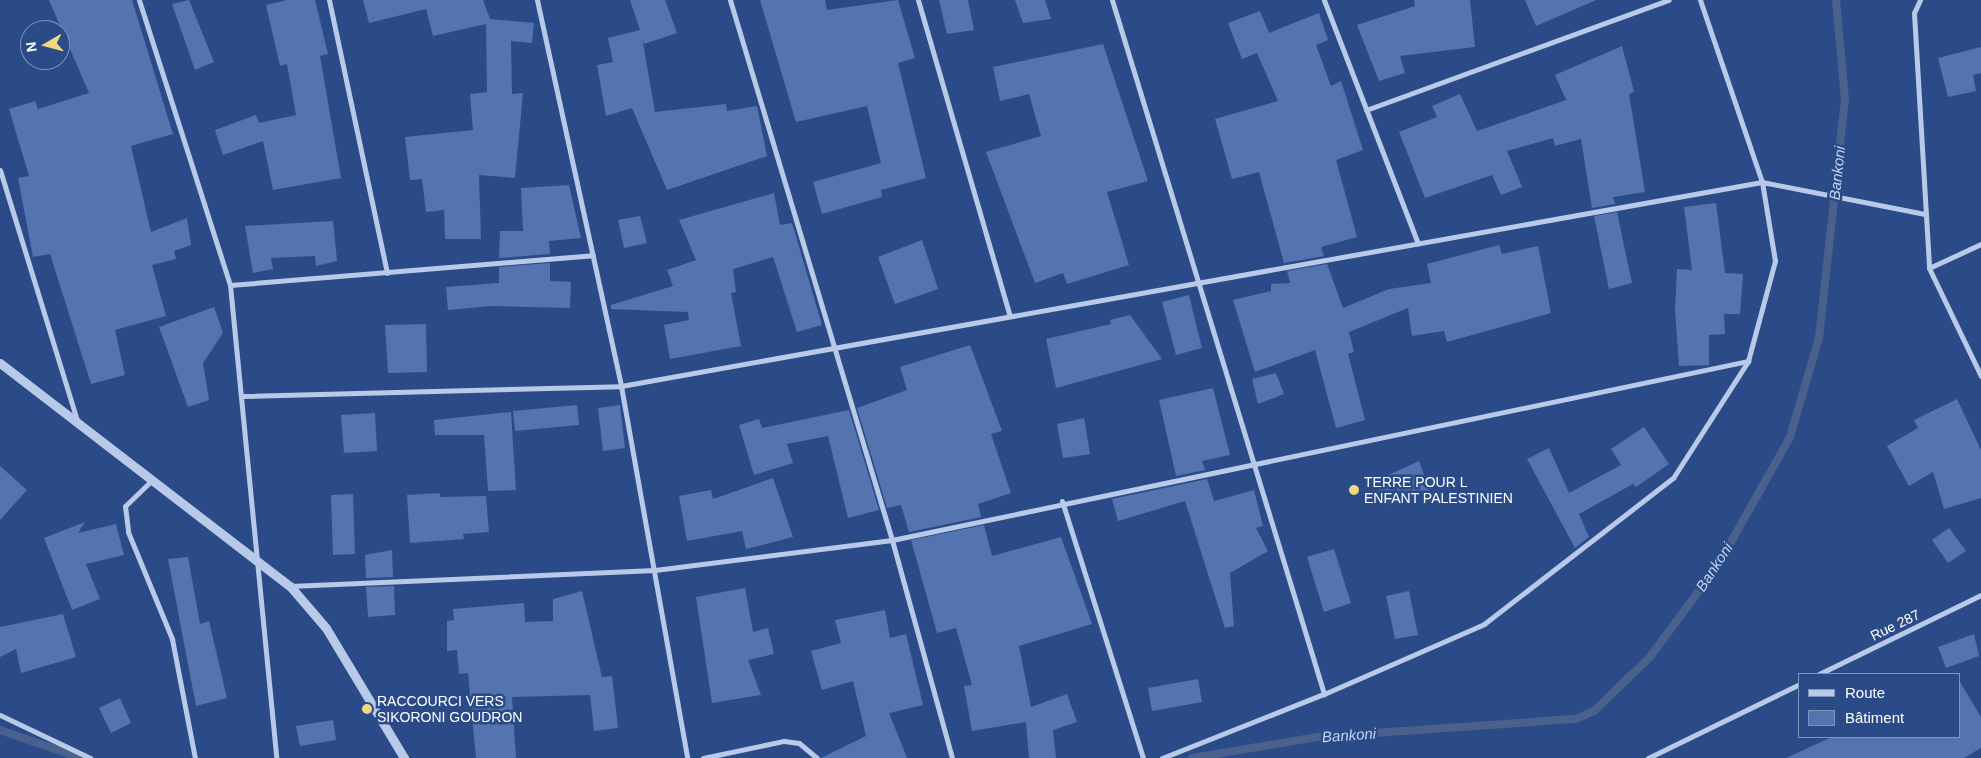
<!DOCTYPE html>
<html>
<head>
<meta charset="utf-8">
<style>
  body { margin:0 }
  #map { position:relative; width:1981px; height:758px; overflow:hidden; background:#2b4b88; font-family:Helvetica,sans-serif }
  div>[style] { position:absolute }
  .stream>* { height:8px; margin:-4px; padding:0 4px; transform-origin:4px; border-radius:4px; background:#4a618d }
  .building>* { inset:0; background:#5374af }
  .minor>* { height:5px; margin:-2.5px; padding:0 2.5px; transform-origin:2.5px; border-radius:2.5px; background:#b8cae8 }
  .tertiary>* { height:9px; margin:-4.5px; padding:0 4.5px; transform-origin:4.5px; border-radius:4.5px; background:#b8cae8 }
  .dots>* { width:14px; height:14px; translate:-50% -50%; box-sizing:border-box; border:2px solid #2b4b88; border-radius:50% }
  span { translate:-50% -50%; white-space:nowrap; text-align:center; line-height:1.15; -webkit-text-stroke:5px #2b4b88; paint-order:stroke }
  .poi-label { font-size:14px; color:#fff }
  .left { translate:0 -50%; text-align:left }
  .street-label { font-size:14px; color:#fff }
  .water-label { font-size:15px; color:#c4d4ef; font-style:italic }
  .legend { position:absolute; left:1798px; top:673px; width:162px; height:65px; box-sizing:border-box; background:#2b4b88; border:1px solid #8093b8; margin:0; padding:6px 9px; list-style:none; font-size:15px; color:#fff }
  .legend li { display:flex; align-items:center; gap:10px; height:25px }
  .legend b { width:25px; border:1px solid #8093b8 }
  .north { position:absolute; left:20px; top:20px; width:50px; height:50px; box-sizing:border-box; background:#2b4b88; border:1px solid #8093b8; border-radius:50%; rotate:262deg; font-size:14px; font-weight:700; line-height:20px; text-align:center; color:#fff }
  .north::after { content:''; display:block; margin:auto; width:18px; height:22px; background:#eed880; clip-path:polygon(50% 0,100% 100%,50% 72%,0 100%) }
</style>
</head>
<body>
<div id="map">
  <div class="stream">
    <i style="left:0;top:730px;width:86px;rotate:19.1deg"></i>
    <i style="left:1192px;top:758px;width:127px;rotate:-9.5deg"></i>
    <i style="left:1317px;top:737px;width:260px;rotate:-4deg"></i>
    <i style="left:1576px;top:719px;width:20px;rotate:-24deg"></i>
    <i style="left:1594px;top:711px;width:78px;rotate:-44deg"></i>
    <i style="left:1650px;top:657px;width:114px;rotate:-53.5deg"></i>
    <i style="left:1718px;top:565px;width:147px;rotate:-60.6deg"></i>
    <i style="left:1790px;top:437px;width:103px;rotate:-73.7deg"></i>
    <i style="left:1819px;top:338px;width:239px;rotate:-83.8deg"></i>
    <i style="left:1845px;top:100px;width:100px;rotate:-95.1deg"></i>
  </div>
  <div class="building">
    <i style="clip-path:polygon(49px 0,132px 0,173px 134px,131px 146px,151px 232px,187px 218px,191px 245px,174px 251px,176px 259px,152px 265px,166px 316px,115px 330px,125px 375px,91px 384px,50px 254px,33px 257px,18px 178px,29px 176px,9px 109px,35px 101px,38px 109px,89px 93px)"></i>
    <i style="clip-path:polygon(189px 0,214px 62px,195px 70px,172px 4px)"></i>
    <i style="clip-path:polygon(287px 0,315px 0,328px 54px,320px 56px,341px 178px,273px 190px,263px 141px,223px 155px,215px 130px,256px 115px,259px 123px,296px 115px,287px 64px,280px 66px,266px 5px)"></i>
    <i style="clip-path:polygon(363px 0,483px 0,490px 19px,534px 23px,532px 43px,511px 41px,512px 94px,523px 93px,515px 178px,479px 175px,481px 239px,445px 239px,444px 210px,426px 212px,422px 179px,410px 180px,405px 137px,473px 130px,470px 94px,487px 92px,486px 24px,433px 36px,426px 9px,369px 23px)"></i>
    <i style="clip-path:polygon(630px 0,665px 0,677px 33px,644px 44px,642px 37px,655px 112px,726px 104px,727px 111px,757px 106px,767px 156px,667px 190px,632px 108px,606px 116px,597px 65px,613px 62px,608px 38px,640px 30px)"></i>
    <i style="clip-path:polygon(760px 0,825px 0,827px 10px,898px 0,915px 58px,898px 63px,926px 178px,881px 190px,882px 197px,822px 214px,813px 182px,881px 163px,867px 106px,796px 122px)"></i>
    <i style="clip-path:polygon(939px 0,968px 0,974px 30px,947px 34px)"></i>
    <i style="clip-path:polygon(1015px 0,1045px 0,1051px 19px,1023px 23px)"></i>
    <i style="clip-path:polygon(1414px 0,1470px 0,1475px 47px,1400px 56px,1405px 73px,1379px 81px,1357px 25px,1415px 6px)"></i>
    <i style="clip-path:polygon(1525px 0,1596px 0,1536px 26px)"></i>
    <i style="clip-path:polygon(1260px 11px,1269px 33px,1319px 13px,1328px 40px,1316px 45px,1331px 86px,1341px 81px,1363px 150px,1336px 160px,1357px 237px,1321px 247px,1324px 256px,1284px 263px,1259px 172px,1232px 179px,1215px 119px,1278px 101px,1257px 53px,1242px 59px,1228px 23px)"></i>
    <i style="clip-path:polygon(1103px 44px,1148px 181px,1107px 192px,1129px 265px,1067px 284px,1063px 273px,1035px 283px,986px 152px,1041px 136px,1029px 94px,1000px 101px,993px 67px)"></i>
    <i style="clip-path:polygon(1622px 46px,1634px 92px,1629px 94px,1645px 192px,1613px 197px,1615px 204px,1592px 208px,1581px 139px,1555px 146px,1553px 138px,1507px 151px,1522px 187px,1501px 195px,1492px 175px,1425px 198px,1399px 132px,1437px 117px,1432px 106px,1460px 94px,1477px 131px,1566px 100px,1555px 75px)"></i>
    <i style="clip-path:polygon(1981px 47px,1981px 73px,1973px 75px,1976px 91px,1948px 97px,1938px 58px)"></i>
    <i style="clip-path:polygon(569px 185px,581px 238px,549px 241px,550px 254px,499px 258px,500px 231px,523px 231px,521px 188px)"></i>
    <i style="clip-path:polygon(774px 193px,780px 225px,792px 223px,822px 325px,797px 332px,773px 257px,733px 269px,736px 292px,731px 293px,741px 346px,670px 359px,664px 325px,689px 320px,688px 312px,611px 309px,611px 305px,673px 286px,667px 270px,696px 260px,679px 220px)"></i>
    <i style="clip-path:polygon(1716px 203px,1725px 273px,1743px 274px,1740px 314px,1724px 314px,1725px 334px,1709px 335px,1709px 365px,1679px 366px,1675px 310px,1677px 269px,1692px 270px,1684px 207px)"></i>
    <i style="clip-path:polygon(1617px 212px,1632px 283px,1609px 289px,1594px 216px)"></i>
    <i style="clip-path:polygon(640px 216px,647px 243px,624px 248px,618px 220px)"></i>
    <i style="clip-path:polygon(333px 221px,337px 261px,316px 266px,315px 256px,271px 258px,273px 269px,253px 273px,245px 226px)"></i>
    <i style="clip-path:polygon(922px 240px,938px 289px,895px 304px,878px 257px)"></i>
    <i style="clip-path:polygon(1499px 245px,1502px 254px,1538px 246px,1551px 313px,1447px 342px,1444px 331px,1412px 336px,1408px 308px,1349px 332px,1354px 352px,1348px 354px,1365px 420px,1336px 428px,1315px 350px,1255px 372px,1233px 300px,1271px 291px,1271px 284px,1290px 283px,1287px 271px,1327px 264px,1343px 308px,1389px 289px,1431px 283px,1427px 264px)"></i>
    <i style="clip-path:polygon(550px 263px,550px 281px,571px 282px,570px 308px,492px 306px,448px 310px,446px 287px,499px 283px,499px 267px)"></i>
    <i style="clip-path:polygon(1189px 295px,1202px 348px,1176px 355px,1162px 302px)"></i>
    <i style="clip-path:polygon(214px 307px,223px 333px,203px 363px,209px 400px,188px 407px,159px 327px)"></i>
    <i style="clip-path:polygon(1130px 315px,1162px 359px,1056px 388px,1046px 339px,1111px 324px,1110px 320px)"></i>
    <i style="clip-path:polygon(426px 324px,427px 372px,388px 373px,385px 325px)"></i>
    <i style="clip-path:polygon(970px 345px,1002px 431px,991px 434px,1011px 493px,978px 504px,981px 517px,909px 532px,901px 505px,887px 508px,857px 408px,907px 390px,900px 367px)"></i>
    <i style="clip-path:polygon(1276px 373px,1284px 394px,1258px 404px,1252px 379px)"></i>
    <i style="clip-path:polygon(1213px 388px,1230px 455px,1202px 461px,1205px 470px,1176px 476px,1159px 400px)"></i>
    <i style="clip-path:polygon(1957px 399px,1981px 450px,1981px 498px,1944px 509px,1933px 472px,1909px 486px,1887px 446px,1918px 428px,1914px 420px)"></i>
    <i style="clip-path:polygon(577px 405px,579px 425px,515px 431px,513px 411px)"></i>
    <i style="clip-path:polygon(620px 405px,625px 448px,603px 451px,598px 408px)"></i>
    <i style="clip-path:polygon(849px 410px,879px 510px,848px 518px,828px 436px,787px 444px,793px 463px,754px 475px,739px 425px,759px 419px,762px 428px)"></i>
    <i style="clip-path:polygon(511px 412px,516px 490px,488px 491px,484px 435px,435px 435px,434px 420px)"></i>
    <i style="clip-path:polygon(375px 413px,377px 451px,344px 453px,341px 415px)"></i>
    <i style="clip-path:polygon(1084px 418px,1090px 454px,1063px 458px,1057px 424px)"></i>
    <i style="clip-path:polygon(1644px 427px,1669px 464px,1636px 487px,1633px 484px,1579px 514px,1589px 537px,1575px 548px,1527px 459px,1549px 448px,1569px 493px,1621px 465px,1611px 449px)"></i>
    <i style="clip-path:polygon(1419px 461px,1430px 492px,1386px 506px,1375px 481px)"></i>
    <i style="clip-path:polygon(0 466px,27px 490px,0 520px)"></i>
    <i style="clip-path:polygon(773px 478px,793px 537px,746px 549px,742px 531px,687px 541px,679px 496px,711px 490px,713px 499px)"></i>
    <i style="clip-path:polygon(1207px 479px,1214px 501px,1254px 490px,1263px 526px,1256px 528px,1268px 551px,1230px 573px,1234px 626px,1225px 628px,1185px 501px,1118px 521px,1112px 499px)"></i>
    <i style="clip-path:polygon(440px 493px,440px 497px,486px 496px,489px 532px,463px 534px,464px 539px,410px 543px,407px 495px)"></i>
    <i style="clip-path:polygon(353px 494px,355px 554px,333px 555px,331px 495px)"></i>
    <i style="clip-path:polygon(85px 522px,78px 533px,116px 524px,124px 555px,86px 564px,100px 599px,72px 610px,44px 538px)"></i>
    <i style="clip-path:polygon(984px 525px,992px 556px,1061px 537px,1092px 624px,1019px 646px,1031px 707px,1067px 694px,1077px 722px,1053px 730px,1056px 758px,1029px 758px,1026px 722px,972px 731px,964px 686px,972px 685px,956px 628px,937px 633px,911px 540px)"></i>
    <i style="clip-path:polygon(1949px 528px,1966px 551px,1948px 563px,1932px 540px)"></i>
    <i style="clip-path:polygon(1334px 549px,1351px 603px,1324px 612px,1307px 557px)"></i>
    <i style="clip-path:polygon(392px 550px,393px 577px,366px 578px,365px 555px)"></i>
    <i style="clip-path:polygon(188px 557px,200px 624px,209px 621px,227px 698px,196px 706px,168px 559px)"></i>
    <i style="clip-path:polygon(394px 586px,395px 615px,368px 617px,366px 587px)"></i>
    <i style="clip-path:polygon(745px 588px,753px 632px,768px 628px,774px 654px,748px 660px,761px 695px,712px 703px,696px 597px)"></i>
    <i style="clip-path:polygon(582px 591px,602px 677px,612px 676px,618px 728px,594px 731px,590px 695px,512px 697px,516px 758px,476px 758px,468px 673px,459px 674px,457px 650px,447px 651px,447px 621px,454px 620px,453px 609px,524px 603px,525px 622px,553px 621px,553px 599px)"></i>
    <i style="clip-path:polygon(1409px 591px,1418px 635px,1395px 639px,1386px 596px)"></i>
    <i style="clip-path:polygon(885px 610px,890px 638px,906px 634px,923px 705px,889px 713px,907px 758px,821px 758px,866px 736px,853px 681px,822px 690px,811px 651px,841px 643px,835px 620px)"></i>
    <i style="clip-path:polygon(63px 614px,76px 657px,21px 673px,16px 649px,0 657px,0 627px)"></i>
    <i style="clip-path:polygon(1974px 634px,1979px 656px,1946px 668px,1938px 647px)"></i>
    <i style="clip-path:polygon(1198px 679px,1202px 702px,1152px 711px,1148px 688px)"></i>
    <i style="clip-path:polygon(1960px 682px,1981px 717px,1981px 748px,1964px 758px,1786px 758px,1832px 737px,1960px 737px)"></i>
    <i style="clip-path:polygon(120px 698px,131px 723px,111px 733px,99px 708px)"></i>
    <i style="clip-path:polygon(333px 720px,336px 740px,300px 746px,296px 726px)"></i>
  </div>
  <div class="minor">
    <i style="left:139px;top:0;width:299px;rotate:72.3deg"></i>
    <i style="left:230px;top:285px;width:475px;rotate:84.4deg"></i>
    <i style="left:329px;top:0;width:279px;rotate:78deg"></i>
    <i style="left:537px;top:0;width:395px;rotate:77.7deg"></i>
    <i style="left:621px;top:386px;width:378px;rotate:79.9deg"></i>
    <i style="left:730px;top:0;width:564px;rotate:73.3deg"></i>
    <i style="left:892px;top:540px;width:226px;rotate:74.6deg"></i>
    <i style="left:918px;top:0;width:329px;rotate:73.8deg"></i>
    <i style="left:1112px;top:0;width:726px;rotate:73.01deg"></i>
    <i style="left:1324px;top:0;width:261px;rotate:68.9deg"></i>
    <i style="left:1920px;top:0;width:14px;rotate:115deg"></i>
    <i style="left:1914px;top:13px;width:255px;rotate:86.6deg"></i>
    <i style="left:1929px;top:268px;width:120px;rotate:64.3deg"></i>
    <i style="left:1366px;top:110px;width:322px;rotate:-20deg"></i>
    <i style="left:0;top:170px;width:263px;rotate:72.9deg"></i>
    <i style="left:1929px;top:268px;width:57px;rotate:-24.8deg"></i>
    <i style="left:230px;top:285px;width:364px;rotate:-4.7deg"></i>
    <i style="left:244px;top:396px;width:377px;rotate:-1.5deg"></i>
    <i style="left:621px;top:386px;width:1159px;rotate:-10.14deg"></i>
    <i style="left:1762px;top:182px;width:166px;rotate:11.1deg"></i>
    <i style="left:152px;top:480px;width:37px;rotate:136deg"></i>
    <i style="left:125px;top:506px;width:26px;rotate:83deg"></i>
    <i style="left:128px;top:532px;width:116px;rotate:67.6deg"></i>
    <i style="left:172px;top:639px;width:121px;rotate:79.1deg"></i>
    <i style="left:1062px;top:501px;width:269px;rotate:72.5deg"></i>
    <i style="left:290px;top:586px;width:365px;rotate:-2.5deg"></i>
    <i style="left:655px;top:570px;width:239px;rotate:-7.2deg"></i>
    <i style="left:892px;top:540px;width:875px;rotate:-11.81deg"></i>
    <i style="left:1819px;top:674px;width:180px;rotate:-26deg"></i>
    <i style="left:0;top:715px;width:100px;rotate:25.5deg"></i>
    <i style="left:703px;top:758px;width:83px;rotate:-11.9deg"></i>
    <i style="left:784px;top:741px;width:15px;rotate:8deg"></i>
    <i style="left:799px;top:743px;width:23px;rotate:40deg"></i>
    <i style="left:1162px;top:758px;width:174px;rotate:-21.6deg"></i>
    <i style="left:1324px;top:694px;width:175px;rotate:-23.6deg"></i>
    <i style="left:1484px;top:624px;width:239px;rotate:-37.7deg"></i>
    <i style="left:1673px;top:478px;width:139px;rotate:-57.3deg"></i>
    <i style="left:1748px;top:361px;width:104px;rotate:-74.9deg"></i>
    <i style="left:1775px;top:261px;width:80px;rotate:-99.3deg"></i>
    <i style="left:1762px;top:182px;width:192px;rotate:-108.8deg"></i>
    <i style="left:1648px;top:758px;width:169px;rotate:-26deg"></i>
  </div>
  <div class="tertiary">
    <i style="left:0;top:363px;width:366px;rotate:37.6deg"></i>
    <i style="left:290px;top:586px;width:55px;rotate:49.4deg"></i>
    <i style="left:326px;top:628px;width:152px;rotate:59deg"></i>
  </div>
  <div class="dots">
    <i style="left:1354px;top:490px;background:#eed880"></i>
    <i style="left:367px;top:709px;background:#eed880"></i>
  </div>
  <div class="poi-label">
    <span class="left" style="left:1364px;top:490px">TERRE POUR L<br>ENFANT PALESTINIEN</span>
    <span class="left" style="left:377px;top:709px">RACCOURCI VERS<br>SIKORONI GOUDRON</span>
  </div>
  <div class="street-label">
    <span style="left:1895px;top:625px;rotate:-26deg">Rue 287</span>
  </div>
  <div class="water-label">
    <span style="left:1837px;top:173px;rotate:-84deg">Bankoni</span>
    <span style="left:1714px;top:567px;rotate:-57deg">Bankoni</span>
    <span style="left:1349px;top:735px;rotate:-4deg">Bankoni</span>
  </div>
  <ul class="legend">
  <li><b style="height:6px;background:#b8cae8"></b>Route</li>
  <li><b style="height:14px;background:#5374af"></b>Bâtiment</li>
  </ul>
  <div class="north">N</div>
</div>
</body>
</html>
